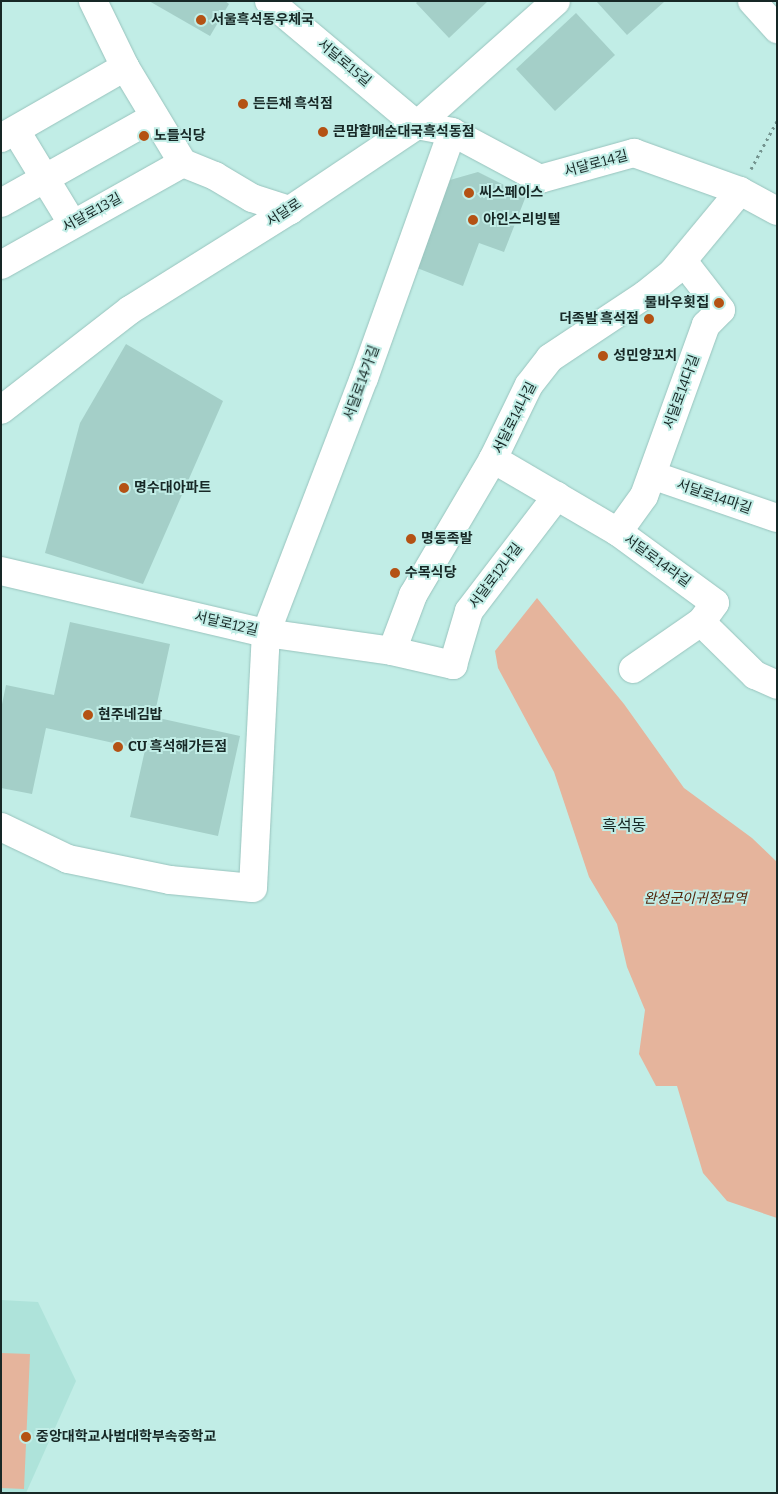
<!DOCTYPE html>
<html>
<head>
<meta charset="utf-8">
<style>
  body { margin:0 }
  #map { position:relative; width:778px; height:1494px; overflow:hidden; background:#c1ede6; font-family:Bitter,"Noto Sans KR",serif }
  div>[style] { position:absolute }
  .built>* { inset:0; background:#aee3da }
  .green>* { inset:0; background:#e5b49c }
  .building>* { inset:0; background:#a4cfc8 }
  .path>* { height:3px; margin-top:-1.5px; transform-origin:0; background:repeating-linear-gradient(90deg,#74948f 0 2.5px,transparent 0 6.5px) }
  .roads { filter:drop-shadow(0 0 1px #98c3bd) drop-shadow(0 0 1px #98c3bd) }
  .minor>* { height:28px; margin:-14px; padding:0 14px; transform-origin:14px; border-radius:14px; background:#fff }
  .major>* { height:28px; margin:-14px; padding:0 14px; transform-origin:14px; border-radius:14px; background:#fff }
  .dots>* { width:14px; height:14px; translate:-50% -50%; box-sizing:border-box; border:2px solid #c1ede6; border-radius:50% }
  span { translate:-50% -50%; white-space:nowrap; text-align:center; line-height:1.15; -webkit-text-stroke:4px #c1ede6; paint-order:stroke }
  .poi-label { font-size:14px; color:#172826; font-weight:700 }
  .left { translate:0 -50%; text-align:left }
  .right { translate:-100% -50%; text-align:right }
  .street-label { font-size:14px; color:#172826 }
  .park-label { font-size:14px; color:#53250b; font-style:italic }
  .quarter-label { font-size:16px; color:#172826 }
  .frame { position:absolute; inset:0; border:2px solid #172826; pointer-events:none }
</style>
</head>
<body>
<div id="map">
  <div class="built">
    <i style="clip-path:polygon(1px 1300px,38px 1302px,76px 1381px,26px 1493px,1px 1493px)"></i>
  </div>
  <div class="green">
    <i style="clip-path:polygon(537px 598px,624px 704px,684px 788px,752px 838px,777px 862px,777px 1218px,727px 1201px,703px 1173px,677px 1086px,656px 1086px,639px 1054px,645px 1010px,627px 967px,617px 924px,589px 877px,554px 772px,498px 668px,495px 651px)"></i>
    <i style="clip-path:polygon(1px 1353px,30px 1354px,24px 1489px,1px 1488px)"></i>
  </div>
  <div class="building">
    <i style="clip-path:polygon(149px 1px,225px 1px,229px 4px,210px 36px)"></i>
    <i style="clip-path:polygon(418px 1px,488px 1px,449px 38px,416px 3px)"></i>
    <i style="clip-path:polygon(596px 1px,663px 1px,664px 2px,627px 35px)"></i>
    <i style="clip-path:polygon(576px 13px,615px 55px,555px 111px,516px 69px)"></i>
    <i style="clip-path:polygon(478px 172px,526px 196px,504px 252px,479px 243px,463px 286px,412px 266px,443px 182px)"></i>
    <i style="clip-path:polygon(126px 344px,223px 401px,143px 584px,45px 553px,80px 423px)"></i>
    <i style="clip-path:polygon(70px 622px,170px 644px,154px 717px,240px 736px,218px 836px,130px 817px,145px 750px,46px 728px,32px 794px,1px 788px,1px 709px,6px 685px,54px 695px)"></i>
  </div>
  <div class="path">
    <i style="left:751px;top:169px;width:55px;rotate:-61.6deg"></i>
  </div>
  <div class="roads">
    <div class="minor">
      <i style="left:93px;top:1px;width:73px;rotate:64.1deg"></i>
      <i style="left:125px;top:67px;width:112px;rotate:58.9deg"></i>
      <i style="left:183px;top:163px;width:35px;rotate:22deg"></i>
      <i style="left:215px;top:176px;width:43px;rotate:30.7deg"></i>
      <i style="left:252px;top:198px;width:40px;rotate:18deg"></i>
      <i style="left:269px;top:1px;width:193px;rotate:40deg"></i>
      <i style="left:417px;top:125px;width:36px;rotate:11deg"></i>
      <i style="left:452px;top:132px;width:100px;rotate:28.1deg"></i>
      <i style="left:540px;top:179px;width:98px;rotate:-15.5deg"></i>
      <i style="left:634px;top:153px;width:113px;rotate:19.7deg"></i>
      <i style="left:740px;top:191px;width:42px;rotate:28.4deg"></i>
      <i style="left:16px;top:131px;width:108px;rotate:58.7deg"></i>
      <i style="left:1px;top:138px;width:143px;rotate:-29.8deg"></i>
      <i style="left:1px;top:203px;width:176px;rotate:-29.3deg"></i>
      <i style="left:1px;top:265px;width:209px;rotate:-29.3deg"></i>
      <i style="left:1px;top:410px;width:163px;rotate:-37.8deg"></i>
      <i style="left:130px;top:310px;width:189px;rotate:-32deg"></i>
      <i style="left:290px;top:210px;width:153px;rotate:-33.8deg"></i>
      <i style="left:417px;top:125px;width:186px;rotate:-41.7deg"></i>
      <i style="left:493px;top:459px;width:145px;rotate:30.3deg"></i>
      <i style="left:618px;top:532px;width:120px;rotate:36.2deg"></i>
      <i style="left:715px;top:603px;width:24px;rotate:126deg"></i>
      <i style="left:701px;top:622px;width:76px;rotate:44.5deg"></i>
      <i style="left:755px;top:675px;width:24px;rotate:24deg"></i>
      <i style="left:652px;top:475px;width:132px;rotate:19deg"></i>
      <i style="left:618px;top:532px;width:44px;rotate:-54.2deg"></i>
      <i style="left:644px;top:496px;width:182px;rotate:-70.1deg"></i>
      <i style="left:706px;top:325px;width:21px;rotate:-45deg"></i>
      <i style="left:721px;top:310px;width:62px;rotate:-127.8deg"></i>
      <i style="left:1px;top:571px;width:272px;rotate:13.2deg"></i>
      <i style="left:266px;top:633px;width:127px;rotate:8.1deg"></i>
      <i style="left:392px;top:651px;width:63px;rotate:12.9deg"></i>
      <i style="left:453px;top:665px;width:56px;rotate:-73.5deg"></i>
      <i style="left:469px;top:611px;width:145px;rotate:-52.6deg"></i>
      <i style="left:392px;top:651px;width:60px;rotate:-69.4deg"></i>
      <i style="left:413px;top:595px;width:158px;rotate:-59.5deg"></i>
      <i style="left:493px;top:459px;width:82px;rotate:-64.1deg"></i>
      <i style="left:529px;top:385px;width:34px;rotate:-52deg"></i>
      <i style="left:550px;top:358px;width:114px;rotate:-33.6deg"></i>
      <i style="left:645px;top:295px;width:36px;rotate:-39deg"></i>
      <i style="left:673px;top:272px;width:105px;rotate:-50.4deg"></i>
      <i style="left:633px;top:669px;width:83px;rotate:-34.7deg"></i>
      <i style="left:1px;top:827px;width:74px;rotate:25.5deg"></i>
      <i style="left:68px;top:859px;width:104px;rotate:11.6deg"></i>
      <i style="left:170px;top:880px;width:83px;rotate:5.5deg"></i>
      <i style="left:253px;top:888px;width:255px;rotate:-87.1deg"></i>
      <i style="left:266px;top:633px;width:273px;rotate:-69deg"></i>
      <i style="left:364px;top:378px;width:261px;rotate:-70.3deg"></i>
    </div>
    <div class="major">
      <i style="left:752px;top:1px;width:38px;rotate:48deg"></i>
    </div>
  </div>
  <div class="dots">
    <i style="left:201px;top:20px;background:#b45214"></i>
    <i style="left:243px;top:104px;background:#b45214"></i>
    <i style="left:323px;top:132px;background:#b45214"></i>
    <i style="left:144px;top:136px;background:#b45214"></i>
    <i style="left:469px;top:193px;background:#b45214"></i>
    <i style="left:473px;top:220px;background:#b45214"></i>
    <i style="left:719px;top:303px;background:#b45214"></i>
    <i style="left:649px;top:319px;background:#b45214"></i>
    <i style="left:603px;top:356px;background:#b45214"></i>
    <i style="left:124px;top:488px;background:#b45214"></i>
    <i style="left:411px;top:539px;background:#b45214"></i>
    <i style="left:395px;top:573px;background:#b45214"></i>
    <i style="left:88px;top:715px;background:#b45214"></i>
    <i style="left:118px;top:747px;background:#b45214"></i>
    <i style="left:26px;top:1437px;background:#b45214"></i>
  </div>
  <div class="poi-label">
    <span class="left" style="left:211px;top:20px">서울흑석동우체국</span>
    <span class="left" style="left:253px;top:104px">든든채 흑석점</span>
    <span class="left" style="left:333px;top:132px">큰맘할매순대국흑석동점</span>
    <span class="left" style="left:154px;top:136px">노들식당</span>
    <span class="left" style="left:479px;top:193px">씨스페이스</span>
    <span class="left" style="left:483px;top:220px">아인스리빙텔</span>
    <span class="right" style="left:709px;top:303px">물바우횟집</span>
    <span class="right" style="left:639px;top:319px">더족발 흑석점</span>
    <span class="left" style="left:613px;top:356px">성민양꼬치</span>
    <span class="left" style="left:134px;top:488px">명수대아파트</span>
    <span class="left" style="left:421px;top:539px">명동족발</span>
    <span class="left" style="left:405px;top:573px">수목식당</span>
    <span class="left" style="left:98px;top:715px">현주네김밥</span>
    <span class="left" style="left:128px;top:747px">CU 흑석해가든점</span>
    <span class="left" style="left:36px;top:1437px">중앙대학교사범대학부속중학교</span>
  </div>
  <div class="street-label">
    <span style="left:344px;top:63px;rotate:40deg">서달로15길</span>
    <span style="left:596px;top:164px;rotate:-15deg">서달로14길</span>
    <span style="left:92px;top:213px;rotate:-29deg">서달로13길</span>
    <span style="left:284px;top:213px;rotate:-33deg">서달로</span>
    <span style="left:362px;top:383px;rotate:-70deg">서달로14가길</span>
    <span style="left:682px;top:392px;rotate:-70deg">서달로14다길</span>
    <span style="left:515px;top:418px;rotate:-63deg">서달로14나길</span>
    <span style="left:714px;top:497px;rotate:19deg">서달로14마길</span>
    <span style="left:657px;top:561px;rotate:36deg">서달로14라길</span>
    <span style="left:496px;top:576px;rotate:-53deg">서달로12나길</span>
    <span style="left:226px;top:624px;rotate:13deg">서달로12길</span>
  </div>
  <div class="park-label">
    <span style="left:695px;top:899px">완성군이귀정묘역</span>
  </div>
  <div class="quarter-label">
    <span style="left:624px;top:826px">흑석동</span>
  </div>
  <div class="frame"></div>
</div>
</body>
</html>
